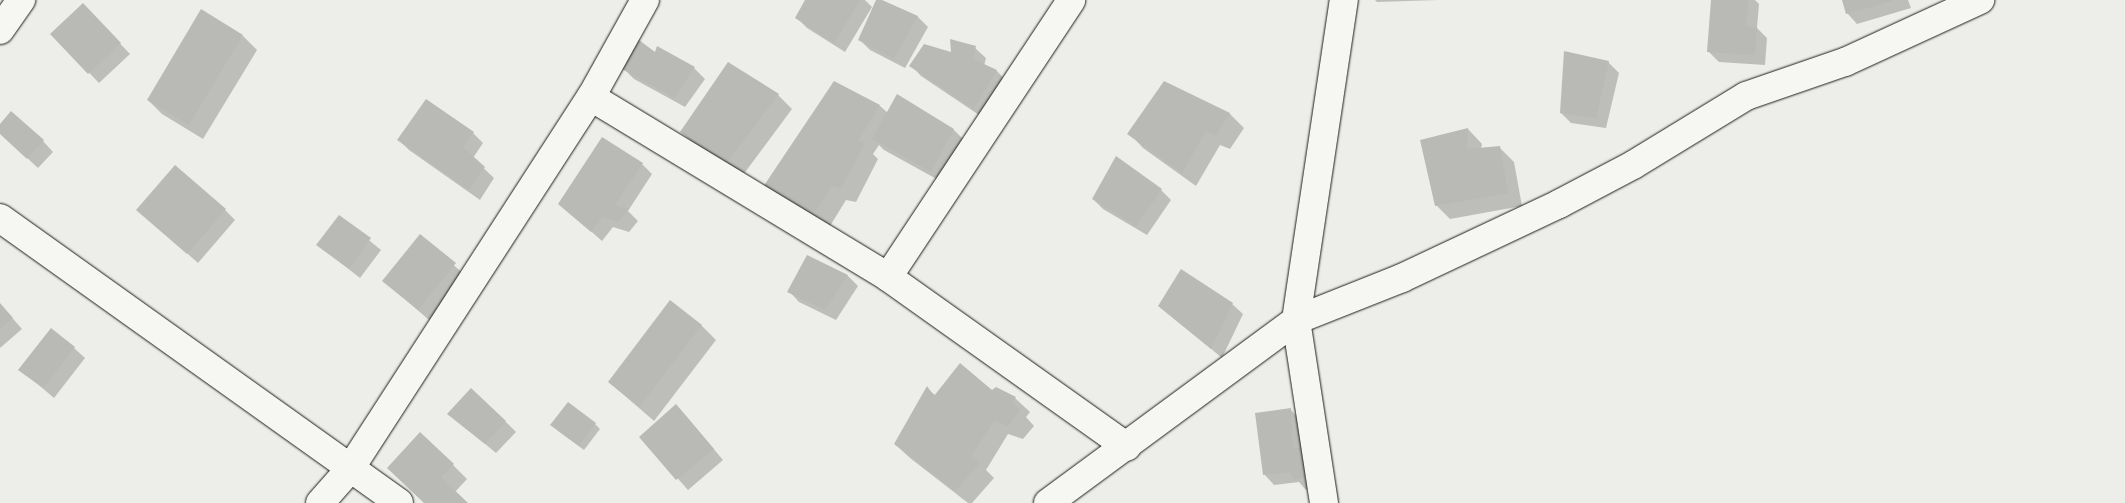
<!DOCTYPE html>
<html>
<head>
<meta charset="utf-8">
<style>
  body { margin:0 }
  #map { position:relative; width:2125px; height:503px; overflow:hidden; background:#edede9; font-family:Mali,sans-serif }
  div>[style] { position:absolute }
  .shadow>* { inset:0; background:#0003 }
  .building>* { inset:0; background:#b9b9b6 }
  .roads { filter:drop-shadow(0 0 1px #1c1c1c) drop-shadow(0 0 1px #1c1c1c) }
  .minor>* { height:28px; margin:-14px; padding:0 14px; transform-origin:14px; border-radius:14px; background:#f6f6f2 }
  span { translate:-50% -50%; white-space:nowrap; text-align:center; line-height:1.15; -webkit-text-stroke:5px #f6f6f2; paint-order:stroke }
</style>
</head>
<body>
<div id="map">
  <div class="shadow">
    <i style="clip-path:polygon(807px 0,865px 0,872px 7px,845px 52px,807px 28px,796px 17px)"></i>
    <i style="clip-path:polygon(877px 0,918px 17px,928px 27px,905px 68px,870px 50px,860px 40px)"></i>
    <i style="clip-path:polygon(1375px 0,1439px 0,1377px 2px)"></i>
    <i style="clip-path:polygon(1712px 0,1755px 0,1759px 4px,1757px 28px,1767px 38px,1765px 65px,1719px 62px,1708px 51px)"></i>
    <i style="clip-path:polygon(1843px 0,1908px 0,1911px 8px,1857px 24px,1847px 13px)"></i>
    <i style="clip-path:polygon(93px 15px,130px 54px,99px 83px,52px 34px)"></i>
    <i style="clip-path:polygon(243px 36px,257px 50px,203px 139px,162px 114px,148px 100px)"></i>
    <i style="clip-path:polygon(657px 48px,694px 68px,705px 79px,685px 107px,634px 79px,624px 69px,655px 54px)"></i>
    <i style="clip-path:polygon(975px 48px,986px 58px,984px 66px,997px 71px,1007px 82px,985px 119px,921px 76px,911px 65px)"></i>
    <i style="clip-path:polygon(1608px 62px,1619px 73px,1606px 128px,1571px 123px,1561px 113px)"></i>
    <i style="clip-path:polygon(835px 82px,880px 106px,888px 113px,897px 96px,954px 130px,964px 140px,942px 182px,884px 150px,879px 145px,873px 154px,878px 159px,856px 202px,846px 200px,830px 226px,761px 193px)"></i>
    <i style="clip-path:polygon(1165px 83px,1230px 114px,1244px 128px,1230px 149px,1220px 145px,1196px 186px,1143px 148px,1129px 133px)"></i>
    <i style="clip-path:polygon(778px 95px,792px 109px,740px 179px,696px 146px,682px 132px)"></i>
    <i style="clip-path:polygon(0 126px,43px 141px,53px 152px,38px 168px,0 133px)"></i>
    <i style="clip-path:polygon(1468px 129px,1482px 144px,1481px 149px,1500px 148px,1514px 162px,1522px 206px,1450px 219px,1436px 205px)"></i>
    <i style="clip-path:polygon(473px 133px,483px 143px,473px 158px,494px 178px,480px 200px,409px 150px,399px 140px)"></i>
    <i style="clip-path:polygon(642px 164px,652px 174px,628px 211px,638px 221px,629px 232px,613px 227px,602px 241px,560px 204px)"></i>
    <i style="clip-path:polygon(1161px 190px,1171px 200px,1147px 235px,1103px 209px,1093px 199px)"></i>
    <i style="clip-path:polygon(138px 210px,225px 210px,235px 220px,198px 263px)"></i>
    <i style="clip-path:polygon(339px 216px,381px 250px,360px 278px,318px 245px)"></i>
    <i style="clip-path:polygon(420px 236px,465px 275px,429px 320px,384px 281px)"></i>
    <i style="clip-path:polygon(807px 257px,848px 276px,858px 286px,836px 320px,799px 302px,789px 291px)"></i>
    <i style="clip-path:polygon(670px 302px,702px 326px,716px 340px,654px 421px,609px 382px)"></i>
    <i style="clip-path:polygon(0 304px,22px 329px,0 348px)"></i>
    <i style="clip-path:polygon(1232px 304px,1243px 314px,1222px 358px,1159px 305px)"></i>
    <i style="clip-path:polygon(74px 348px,85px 358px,54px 398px,20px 369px)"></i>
    <i style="clip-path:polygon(927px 388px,936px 396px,992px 391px,1015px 398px,1030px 412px,1026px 417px,1034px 426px,1023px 439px,1008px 434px,986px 470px,994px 478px,972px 503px,968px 503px,910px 458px,895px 444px)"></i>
    <i style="clip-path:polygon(1290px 409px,1300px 420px,1318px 486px,1306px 490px,1299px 482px,1274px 485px,1264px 474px)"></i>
    <i style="clip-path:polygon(449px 414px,506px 422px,516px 432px,496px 453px)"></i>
    <i style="clip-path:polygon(686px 416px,723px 460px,688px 490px,641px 437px)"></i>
    <i style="clip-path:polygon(595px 424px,600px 429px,584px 450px,557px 430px)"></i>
    <i style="clip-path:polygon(453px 465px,467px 479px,455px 492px,466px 503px,425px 503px,403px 482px)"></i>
  </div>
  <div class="building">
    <i style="clip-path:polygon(805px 0,860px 0,834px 43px,795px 18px)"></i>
    <i style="clip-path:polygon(876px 0,882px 0,918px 16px,894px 59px,858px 40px)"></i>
    <i style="clip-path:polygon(1711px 0,1748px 0,1746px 26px,1757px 27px,1755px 55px,1707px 52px)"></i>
    <i style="clip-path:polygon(1842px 0,1892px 0,1892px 1px,1846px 14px)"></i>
    <i style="clip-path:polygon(83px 3px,121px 43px,88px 74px,50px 34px)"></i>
    <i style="clip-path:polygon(201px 9px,243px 35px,189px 125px,147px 100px)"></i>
    <i style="clip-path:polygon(950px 39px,976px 46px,973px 59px,997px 70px,974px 109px,909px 66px,924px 44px,951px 52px)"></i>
    <i style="clip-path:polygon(639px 40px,655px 52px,657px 46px,695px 67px,674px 98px,622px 69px)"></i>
    <i style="clip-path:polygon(1564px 51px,1609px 61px,1596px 118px,1560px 113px)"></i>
    <i style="clip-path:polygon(728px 62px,779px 94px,725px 165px,680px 132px)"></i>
    <i style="clip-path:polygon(834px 81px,880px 105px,858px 141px,865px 144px,841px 188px,832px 186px,815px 212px,759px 193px)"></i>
    <i style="clip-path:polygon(1164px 81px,1230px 113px,1216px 136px,1206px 131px,1182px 173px,1127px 134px)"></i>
    <i style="clip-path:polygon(897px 94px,954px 129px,931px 172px,872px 139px)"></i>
    <i style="clip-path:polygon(426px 99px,474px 132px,463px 147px,485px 167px,469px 190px,397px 140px)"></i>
    <i style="clip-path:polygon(11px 111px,44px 140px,27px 159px,0 134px,0 124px)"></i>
    <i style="clip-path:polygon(1468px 128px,1467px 149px,1500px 146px,1508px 193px,1435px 206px,1420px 140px)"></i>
    <i style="clip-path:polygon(602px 137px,643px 163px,615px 205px,629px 209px,618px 222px,603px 217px,591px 232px,558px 204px)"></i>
    <i style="clip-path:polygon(1116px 156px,1162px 189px,1136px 226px,1092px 199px)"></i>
    <i style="clip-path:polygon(175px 165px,226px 209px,187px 254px,136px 210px)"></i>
    <i style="clip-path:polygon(339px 215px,371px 238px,349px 269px,316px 245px)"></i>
    <i style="clip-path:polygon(420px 234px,456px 263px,418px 310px,382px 281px)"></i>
    <i style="clip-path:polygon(807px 255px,848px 275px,825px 310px,787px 292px)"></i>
    <i style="clip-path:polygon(1181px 269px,1233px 303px,1211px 349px,1158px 306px)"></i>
    <i style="clip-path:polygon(670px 300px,702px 325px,639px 407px,608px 382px)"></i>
    <i style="clip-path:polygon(0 303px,13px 318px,0 329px)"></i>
    <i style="clip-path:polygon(51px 328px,75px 347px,43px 388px,18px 370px)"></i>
    <i style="clip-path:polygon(960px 363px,992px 390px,996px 387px,1016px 397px,1013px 402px,1020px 411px,1008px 426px,994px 421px,971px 456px,980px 463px,955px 491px,894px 444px,927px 386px,934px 396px)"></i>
    <i style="clip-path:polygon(471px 388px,506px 421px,485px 444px,447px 414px)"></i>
    <i style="clip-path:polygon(568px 402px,596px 423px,579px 446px,550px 425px)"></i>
    <i style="clip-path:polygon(676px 404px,714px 449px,676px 480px,639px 437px)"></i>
    <i style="clip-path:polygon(1291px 408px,1293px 447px,1301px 448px,1309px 476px,1295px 480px,1289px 472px,1263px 475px,1255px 413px)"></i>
    <i style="clip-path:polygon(420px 432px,454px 464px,441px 477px,468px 503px,424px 503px,387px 468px)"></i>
  </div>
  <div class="roads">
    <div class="minor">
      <i style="left:0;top:30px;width:37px;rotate:-55deg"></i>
      <i style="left:591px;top:97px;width:347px;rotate:31.2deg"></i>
      <i style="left:888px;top:277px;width:293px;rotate:35.4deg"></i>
      <i style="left:0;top:218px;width:490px;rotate:35.5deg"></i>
      <i style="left:888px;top:277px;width:332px;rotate:-56.5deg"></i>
      <i style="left:320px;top:503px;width:45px;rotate:-48.6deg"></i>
      <i style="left:350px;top:469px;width:443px;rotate:-57.1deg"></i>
      <i style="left:591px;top:97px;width:111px;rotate:-60.9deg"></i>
      <i style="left:1048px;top:503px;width:308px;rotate:-36.4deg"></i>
      <i style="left:1296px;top:320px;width:114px;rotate:-21.6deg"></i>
      <i style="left:1402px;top:278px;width:174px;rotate:-25.2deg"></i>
      <i style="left:1559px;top:204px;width:84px;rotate:-27.8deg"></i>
      <i style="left:1633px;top:165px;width:132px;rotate:-31.4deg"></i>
      <i style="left:1746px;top:96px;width:105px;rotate:-19deg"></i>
      <i style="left:1845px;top:62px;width:149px;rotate:-24.7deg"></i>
      <i style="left:1324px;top:503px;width:185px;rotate:-98.7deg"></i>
      <i style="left:1296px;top:320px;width:324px;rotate:-81.5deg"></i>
    </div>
  </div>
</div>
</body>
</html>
